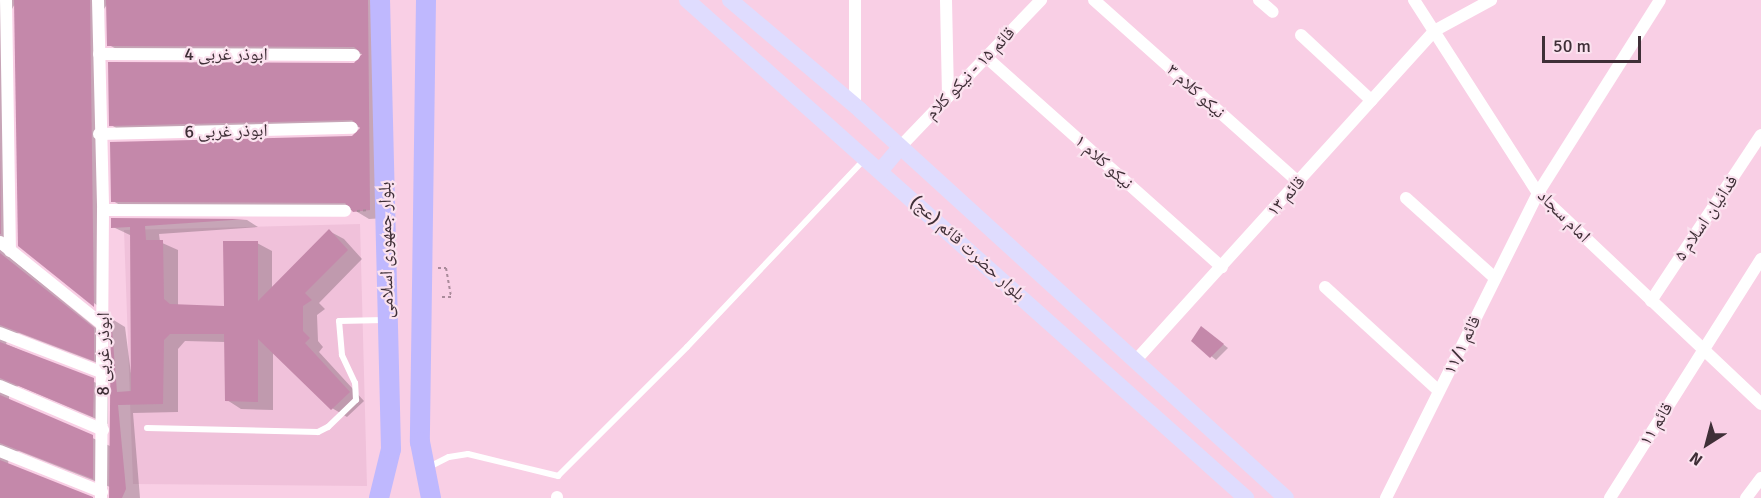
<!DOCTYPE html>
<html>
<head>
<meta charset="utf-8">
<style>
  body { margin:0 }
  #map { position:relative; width:1761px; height:498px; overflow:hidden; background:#f9cfe5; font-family:Signika,"Noto Naskh Arabic",sans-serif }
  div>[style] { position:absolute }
  .built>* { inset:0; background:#f0c1da }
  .shadow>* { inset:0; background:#0003 }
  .building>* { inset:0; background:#c488aa }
  .path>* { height:2px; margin-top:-1px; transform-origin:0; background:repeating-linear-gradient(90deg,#aa8b9b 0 3px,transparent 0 6px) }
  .service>* { height:6px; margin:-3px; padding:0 3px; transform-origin:3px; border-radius:3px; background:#fff }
  .minor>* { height:12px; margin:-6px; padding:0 6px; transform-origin:6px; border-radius:6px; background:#fff }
  .secondary>* { height:16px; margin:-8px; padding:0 8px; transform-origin:8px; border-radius:8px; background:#dfdcfe }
  .primary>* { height:20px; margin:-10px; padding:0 10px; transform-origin:10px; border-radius:10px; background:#bfb8fe }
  span { translate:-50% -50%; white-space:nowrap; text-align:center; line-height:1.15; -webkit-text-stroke:4.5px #fbe2ef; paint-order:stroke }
  .street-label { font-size:18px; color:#3f2f37 }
  .north { position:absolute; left:1677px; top:414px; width:60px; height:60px; -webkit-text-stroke:4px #fbe2ef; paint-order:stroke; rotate:216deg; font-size:16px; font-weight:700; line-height:24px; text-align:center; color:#3f2f37 }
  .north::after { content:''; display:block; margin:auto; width:21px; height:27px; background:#3f2f37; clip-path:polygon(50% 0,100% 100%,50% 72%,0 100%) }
  .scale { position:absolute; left:1542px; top:36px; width:99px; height:27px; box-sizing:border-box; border:3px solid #3f2f37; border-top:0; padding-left:8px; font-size:18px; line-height:21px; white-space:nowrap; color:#3f2f37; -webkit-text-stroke:4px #fbe2ef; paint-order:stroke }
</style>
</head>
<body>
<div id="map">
  <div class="built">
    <i style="clip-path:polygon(360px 224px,367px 486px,133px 484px,124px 230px)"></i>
  </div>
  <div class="shadow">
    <i style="clip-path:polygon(0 0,384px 0,385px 218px,369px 219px,354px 210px,127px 209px,113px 201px,353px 138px,363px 127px,125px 133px,111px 125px,355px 65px,364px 54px,124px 53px,109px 45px,108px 3px,104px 9px,108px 314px,20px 245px,16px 2px,12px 9px,6px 254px,108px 338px,108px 367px,19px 333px,9px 335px,6px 344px,108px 388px,108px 424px,19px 386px,9px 388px,9px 400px,110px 446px,112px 319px,125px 327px,133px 389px,132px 236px,113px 227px,113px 220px,247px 220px,258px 227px,159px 234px,160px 242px,178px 250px,178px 306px,225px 308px,257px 243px,272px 251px,272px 289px,329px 231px,344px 239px,362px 259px,319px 303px,325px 309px,317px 315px,318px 341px,323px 347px,319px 352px,364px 401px,347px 417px,332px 408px,273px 351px,273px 410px,241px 409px,227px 400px,225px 342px,185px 341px,178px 349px,178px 412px,133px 413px,140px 498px,110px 498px,110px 487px,19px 451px,9px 453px,8px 465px,91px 498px,0 498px)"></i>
    <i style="clip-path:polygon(1206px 331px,1228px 348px,1216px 360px,1193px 341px)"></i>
  </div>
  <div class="building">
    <i style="clip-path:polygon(14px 0,90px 0,94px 307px,18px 246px)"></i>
    <i style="clip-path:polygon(106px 0,368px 0,370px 210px,353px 212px,345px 203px,111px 202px,110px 142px,352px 136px,360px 128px,352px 120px,109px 126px,108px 62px,354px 63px,362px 54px,354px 47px,107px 46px)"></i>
    <i style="clip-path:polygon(0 141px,1px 234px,0 234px)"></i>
    <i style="clip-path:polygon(111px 218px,247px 219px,145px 226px,146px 240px,163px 240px,164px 299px,170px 304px,224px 306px,223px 241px,258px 241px,258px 301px,329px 229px,348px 250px,305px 293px,312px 300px,303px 306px,303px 331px,310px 338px,305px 343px,350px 392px,331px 410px,258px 339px,258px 402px,225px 401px,224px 334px,170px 334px,164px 340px,163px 404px,118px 405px,126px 489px,122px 498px,109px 498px,111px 317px,117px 392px,131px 391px,130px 227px,111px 228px)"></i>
    <i style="clip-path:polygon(0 253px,94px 328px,94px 361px,0 325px)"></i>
    <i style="clip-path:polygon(1201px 326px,1224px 344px,1210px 358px,1191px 341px)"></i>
    <i style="clip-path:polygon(0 342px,94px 378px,93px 417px,0 378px)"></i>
    <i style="clip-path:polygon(0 395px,93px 435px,93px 479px,0 443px)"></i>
    <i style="clip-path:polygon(0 460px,93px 497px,93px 498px,0 498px)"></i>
  </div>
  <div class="path">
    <i style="left:357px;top:211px;width:12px;rotate:-5deg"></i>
    <i style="left:438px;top:268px;width:8px"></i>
    <i style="left:446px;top:268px;width:29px;rotate:80deg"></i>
    <i style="left:451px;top:297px;width:12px;rotate:180deg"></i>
  </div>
  <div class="service">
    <i style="left:147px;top:428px;width:171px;rotate:1.3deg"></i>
    <i style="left:318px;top:432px;width:11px;rotate:-27deg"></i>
    <i style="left:328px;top:427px;width:39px;rotate:-44deg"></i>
    <i style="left:356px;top:400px;width:17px;rotate:-93deg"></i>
    <i style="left:355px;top:383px;width:31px;rotate:-115deg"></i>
    <i style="left:342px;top:355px;width:34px;rotate:-95deg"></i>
    <i style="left:339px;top:321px;width:45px;rotate:-1.3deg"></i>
    <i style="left:429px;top:467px;width:22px;rotate:-27deg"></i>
    <i style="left:449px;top:457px;width:19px;rotate:-9deg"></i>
    <i style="left:468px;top:454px;width:93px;rotate:13.7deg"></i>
    <i style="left:558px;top:476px;width:182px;rotate:-45deg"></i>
    <i style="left:687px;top:347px;width:257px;rotate:-46.6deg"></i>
  </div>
  <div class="minor">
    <i style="left:6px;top:0;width:251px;rotate:89.1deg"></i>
    <i style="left:98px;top:0;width:210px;rotate:88.6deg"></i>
    <i style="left:103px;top:210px;width:288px;rotate:90.4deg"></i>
    <i style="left:946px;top:0;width:96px;rotate:88.8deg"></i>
    <i style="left:1094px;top:0;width:273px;rotate:41.7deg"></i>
    <i style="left:1259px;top:0;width:18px;rotate:41deg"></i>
    <i style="left:1414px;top:0;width:229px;rotate:57.3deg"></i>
    <i style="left:1538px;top:193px;width:307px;rotate:43.4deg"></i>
    <i style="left:1301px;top:35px;width:96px;rotate:42.9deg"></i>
    <i style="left:99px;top:54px;width:255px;rotate:0.2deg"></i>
    <i style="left:986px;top:57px;width:316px;rotate:41.7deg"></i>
    <i style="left:855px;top:105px;width:105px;rotate:-90deg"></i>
    <i style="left:99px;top:134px;width:253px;rotate:-1.4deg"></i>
    <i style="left:900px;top:147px;width:204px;rotate:-46.2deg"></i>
    <i style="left:1406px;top:198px;width:120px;rotate:42deg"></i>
    <i style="left:103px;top:210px;width:242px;rotate:0.2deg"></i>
    <i style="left:0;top:242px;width:132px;rotate:38.9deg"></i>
    <i style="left:1325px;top:287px;width:154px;rotate:42.4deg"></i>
    <i style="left:1651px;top:301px;width:199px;rotate:-56.5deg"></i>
    <i style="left:0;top:333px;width:110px;rotate:21.2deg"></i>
    <i style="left:1136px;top:360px;width:444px;rotate:-47.8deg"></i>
    <i style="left:1434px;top:31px;width:65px;rotate:-28.5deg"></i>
    <i style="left:0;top:386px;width:112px;rotate:23.1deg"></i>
    <i style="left:0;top:451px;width:110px;rotate:21.9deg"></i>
    <i style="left:557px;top:498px;width:1px;rotate:-90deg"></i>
    <i style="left:1386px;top:498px;width:341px;rotate:-63.5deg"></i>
    <i style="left:1538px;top:193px;width:228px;rotate:-57.7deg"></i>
    <i style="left:1610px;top:498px;width:283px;rotate:-57.7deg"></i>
    <i style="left:1746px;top:498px;width:25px;rotate:-53deg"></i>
  </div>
  <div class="secondary">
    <i style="left:687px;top:0;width:749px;rotate:41.7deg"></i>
    <i style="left:730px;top:0;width:170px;rotate:40.2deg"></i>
    <i style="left:860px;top:110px;width:576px;rotate:42.33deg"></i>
    <i style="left:881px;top:170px;width:30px;rotate:-50deg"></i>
  </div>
  <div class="primary">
    <i style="left:426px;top:0;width:442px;rotate:90.8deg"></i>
    <i style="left:420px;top:442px;width:57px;rotate:78.9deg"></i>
    <i style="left:379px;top:498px;width:50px;rotate:-76.2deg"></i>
    <i style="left:391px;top:449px;width:449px;rotate:-91.4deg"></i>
  </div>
  <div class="street-label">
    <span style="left:226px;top:54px">ابوذر غربی 4</span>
    <span style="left:970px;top:73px;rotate:-46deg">قائم ۱۵ - نیکو کلام</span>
    <span style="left:1196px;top:91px;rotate:42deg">نیکو کلام ۳</span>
    <span style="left:226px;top:131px;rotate:-1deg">ابوذر غربی 6</span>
    <span style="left:1104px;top:162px;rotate:42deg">نیکو کلام ۱</span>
    <span style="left:1286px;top:196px;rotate:-48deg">قائم ۱۳</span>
    <span style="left:1564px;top:216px;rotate:45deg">امام سجاد</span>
    <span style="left:1706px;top:218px;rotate:-56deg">فدائیان اسلام ۵</span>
    <span style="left:968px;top:248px;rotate:42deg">بلوار حضرت قائم (عج)</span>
    <span style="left:386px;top:250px;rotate:-91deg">بلوار جمهوری اسلامی</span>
    <span style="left:1462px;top:345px;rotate:-64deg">قائم ۱۱/۱</span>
    <span style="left:103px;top:354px;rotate:-90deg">ابوذر غربی 8</span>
    <span style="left:1656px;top:424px;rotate:-58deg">قائم ۱۱</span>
  </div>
  <div class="north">N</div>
  <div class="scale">50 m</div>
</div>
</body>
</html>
